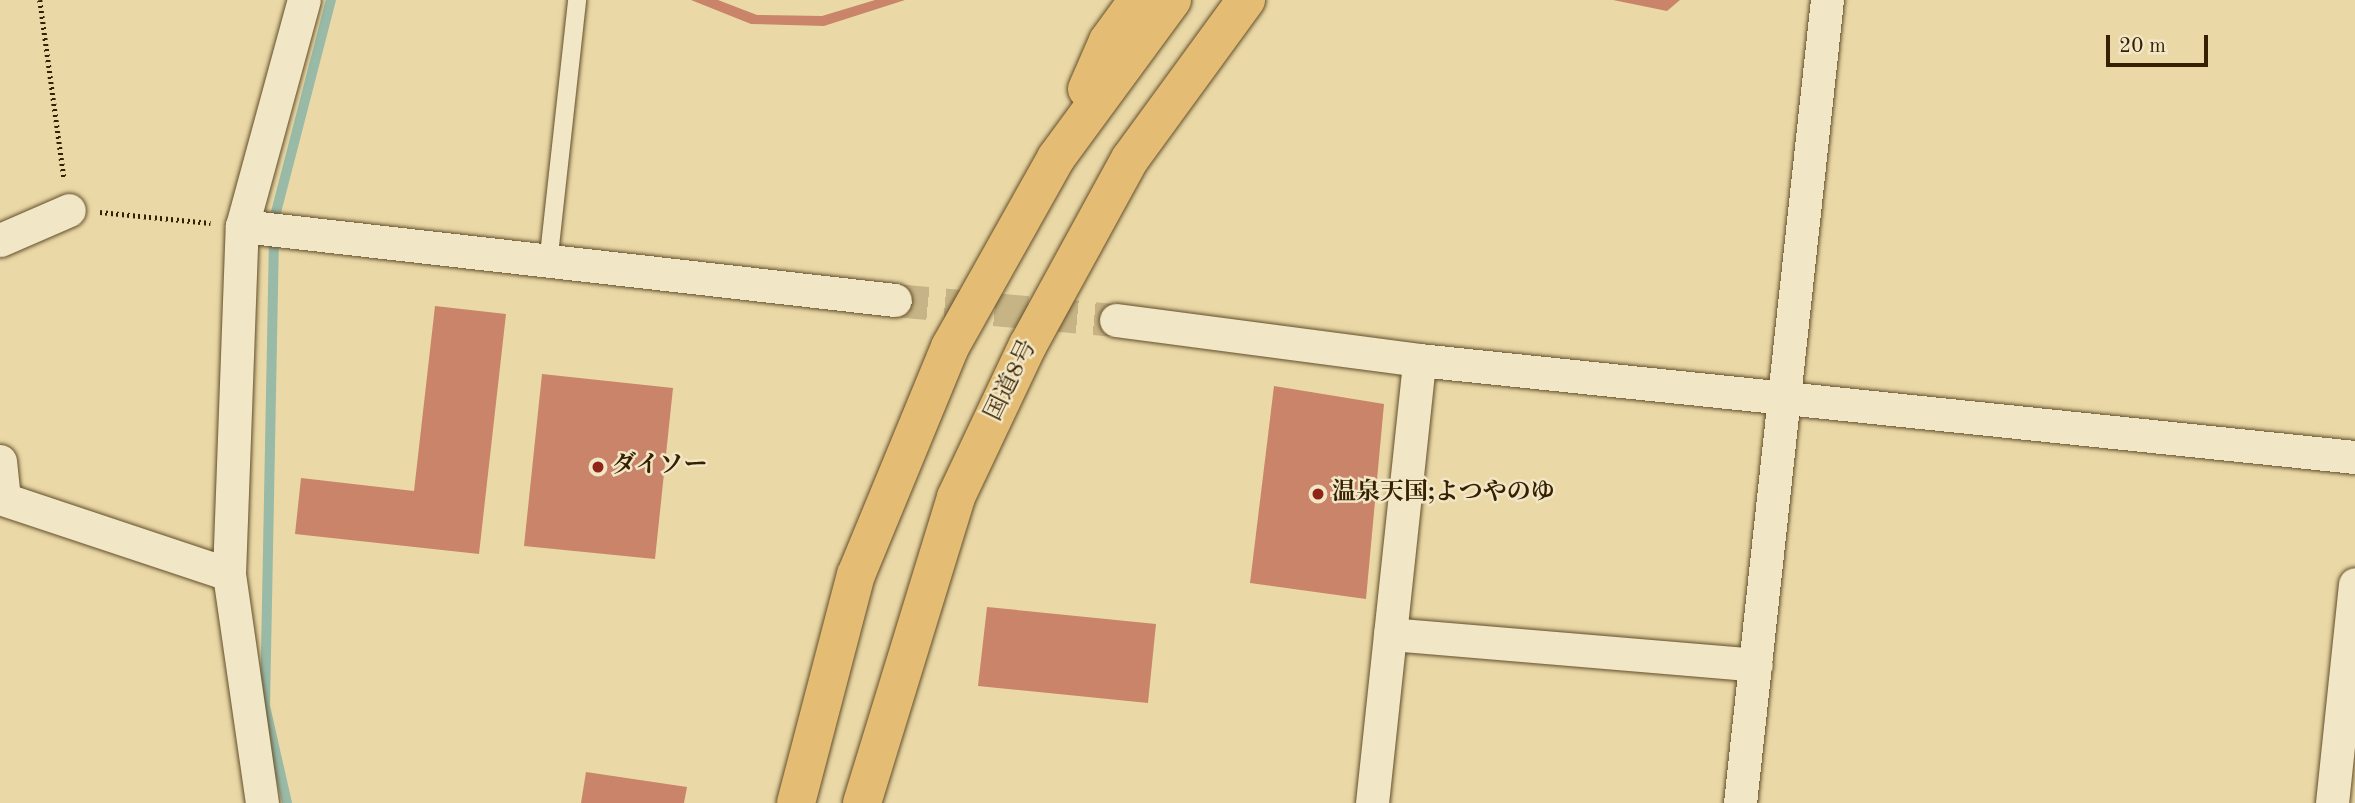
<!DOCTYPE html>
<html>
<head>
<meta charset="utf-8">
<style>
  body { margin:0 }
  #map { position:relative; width:2355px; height:803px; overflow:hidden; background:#ead9a7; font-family:"Old Standard TT","Noto Serif JP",serif }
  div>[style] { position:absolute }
  .stream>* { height:10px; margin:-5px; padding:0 5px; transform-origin:5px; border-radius:5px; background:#98baa7 }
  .building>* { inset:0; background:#ca8469 }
  .street-tunnel>* { height:33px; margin-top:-16.5px; transform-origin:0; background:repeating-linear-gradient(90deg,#c6b486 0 33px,transparent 0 50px) }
  .path>* { height:4.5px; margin-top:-2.25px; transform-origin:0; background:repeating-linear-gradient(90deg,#362000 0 2px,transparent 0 5.5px) }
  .roads { filter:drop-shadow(0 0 2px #634e2a) drop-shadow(0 0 2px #634e2a) }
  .lane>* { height:18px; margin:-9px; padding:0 9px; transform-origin:9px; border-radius:9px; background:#f1e6c6 }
  .street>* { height:33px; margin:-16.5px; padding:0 16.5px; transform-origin:16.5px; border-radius:16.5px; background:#f1e6c6 }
  .highway>* { height:38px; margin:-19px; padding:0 19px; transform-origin:19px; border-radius:19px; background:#e5bc74 }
  .dots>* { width:19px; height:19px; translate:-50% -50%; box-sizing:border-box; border:4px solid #f1e6c6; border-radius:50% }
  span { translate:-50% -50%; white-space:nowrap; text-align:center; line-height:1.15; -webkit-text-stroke:5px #f1e6c6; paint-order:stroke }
  .street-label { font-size:24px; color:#362000 }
  .poi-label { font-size:24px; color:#362000; font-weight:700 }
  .left { translate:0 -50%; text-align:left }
  .scale { position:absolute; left:2106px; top:35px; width:102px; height:32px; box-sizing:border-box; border:4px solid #362000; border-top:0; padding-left:9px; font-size:21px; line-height:24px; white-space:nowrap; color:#362000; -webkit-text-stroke:5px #f1e6c6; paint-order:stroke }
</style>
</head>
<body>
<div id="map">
  <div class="stream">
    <i style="left:287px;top:803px;width:99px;rotate:-102.8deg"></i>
    <i style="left:265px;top:706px;width:486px;rotate:-88.9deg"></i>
    <i style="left:274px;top:220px;width:227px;rotate:-75.5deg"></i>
  </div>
  <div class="building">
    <i style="clip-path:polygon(691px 0,718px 0,757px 15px,822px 16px,875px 0,905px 0,824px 26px,751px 24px)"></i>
    <i style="clip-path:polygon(1613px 0,1680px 0,1667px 11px)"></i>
    <i style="clip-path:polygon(435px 306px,506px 314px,479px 554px,295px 534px,301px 478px,414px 491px)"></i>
    <i style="clip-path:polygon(542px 374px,673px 388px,655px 559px,524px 546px)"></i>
    <i style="clip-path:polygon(1274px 386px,1384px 404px,1366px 599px,1250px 583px)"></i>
    <i style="clip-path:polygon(987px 607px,1156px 624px,1148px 703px,978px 686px)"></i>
    <i style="clip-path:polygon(586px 772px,687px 787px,684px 803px,581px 803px)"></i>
  </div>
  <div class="street-tunnel">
    <i style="left:895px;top:300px;width:222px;rotate:5.2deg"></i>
  </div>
  <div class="path">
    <i style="left:40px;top:0;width:179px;rotate:82.3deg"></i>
    <i style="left:100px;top:212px;width:111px;rotate:5.7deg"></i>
  </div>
  <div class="roads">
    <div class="lane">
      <i style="left:548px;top:264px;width:266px;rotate:-83.7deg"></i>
    </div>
    <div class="street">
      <i style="left:242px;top:226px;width:657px;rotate:6.47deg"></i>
      <i style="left:0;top:240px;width:75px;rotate:-23.5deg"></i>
      <i style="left:1116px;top:320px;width:306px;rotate:7.5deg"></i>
      <i style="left:1419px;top:360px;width:941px;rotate:5.92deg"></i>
      <i style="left:0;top:461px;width:37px;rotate:84deg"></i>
      <i style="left:0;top:498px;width:241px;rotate:18.4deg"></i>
      <i style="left:1390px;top:634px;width:367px;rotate:4.8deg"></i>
      <i style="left:262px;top:803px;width:231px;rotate:-98.2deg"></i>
      <i style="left:229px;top:574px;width:348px;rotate:-87.9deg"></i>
      <i style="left:242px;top:226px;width:234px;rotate:-74.7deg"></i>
      <i style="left:1372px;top:803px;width:445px;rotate:-83.9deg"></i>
      <i style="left:1740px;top:803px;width:808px;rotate:-83.82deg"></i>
      <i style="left:2332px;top:803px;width:220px;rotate:-84deg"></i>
    </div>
    <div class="highway">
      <i style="left:1087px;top:89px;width:52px;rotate:-66.4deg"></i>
      <i style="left:1108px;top:41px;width:51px;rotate:-53.8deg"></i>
      <i style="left:796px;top:803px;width:236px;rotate:-75.3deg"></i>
      <i style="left:856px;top:575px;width:247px;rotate:-67.6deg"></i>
      <i style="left:950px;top:347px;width:217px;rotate:-60.7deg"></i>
      <i style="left:1056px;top:158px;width:196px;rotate:-53.7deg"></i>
      <i style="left:862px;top:803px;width:320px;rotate:-72.9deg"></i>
      <i style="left:956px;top:497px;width:168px;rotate:-64.7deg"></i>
      <i style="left:1028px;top:345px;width:212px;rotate:-61.3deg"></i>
      <i style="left:1130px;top:159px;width:197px;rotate:-53.9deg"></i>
    </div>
  </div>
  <div class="dots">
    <i style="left:598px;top:467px;background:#8f2418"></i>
    <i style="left:1318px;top:494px;background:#8f2418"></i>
  </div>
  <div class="street-label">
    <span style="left:1012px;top:381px;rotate:-64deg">国道8号</span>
  </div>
  <div class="poi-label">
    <span class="left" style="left:612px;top:467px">ダイソー</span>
    <span class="left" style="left:1332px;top:494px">温泉天国;よつやのゆ</span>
  </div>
  <div class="scale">20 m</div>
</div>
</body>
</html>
